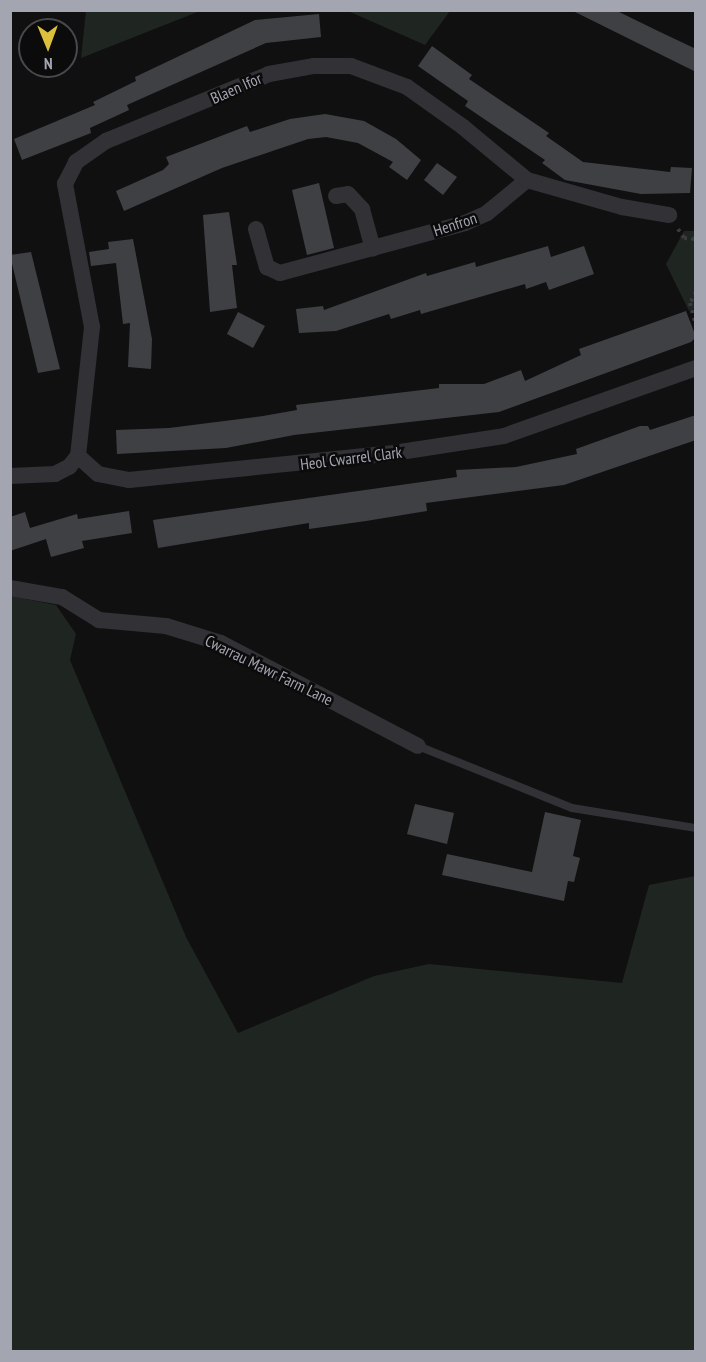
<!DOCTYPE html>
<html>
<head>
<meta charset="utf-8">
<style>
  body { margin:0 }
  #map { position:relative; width:706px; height:1362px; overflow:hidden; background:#101011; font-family:"PT Sans Narrow",sans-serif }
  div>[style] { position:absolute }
  .green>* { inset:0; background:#1f2520 }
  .building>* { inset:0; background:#3f4044 }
  .path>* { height:4px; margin-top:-2px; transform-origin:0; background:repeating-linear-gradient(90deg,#3a3a3e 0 3px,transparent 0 7.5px) }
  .lane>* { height:8px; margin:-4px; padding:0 4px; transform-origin:4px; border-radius:4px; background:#313136 }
  .street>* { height:16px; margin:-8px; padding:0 8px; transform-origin:8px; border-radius:8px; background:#313136 }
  span { translate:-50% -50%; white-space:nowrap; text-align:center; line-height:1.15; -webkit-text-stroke:5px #0b0b0c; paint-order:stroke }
  .street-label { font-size:16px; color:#a3a5b0 }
  .frame { position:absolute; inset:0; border:12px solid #a3a5b0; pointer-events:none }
  .north { position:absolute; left:18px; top:18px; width:60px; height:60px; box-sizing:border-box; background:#0b0b0c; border:2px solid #48494e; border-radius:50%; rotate:179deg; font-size:16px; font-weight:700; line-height:24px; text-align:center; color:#a3a5b0 }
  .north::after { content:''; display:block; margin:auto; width:21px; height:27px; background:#dbc03e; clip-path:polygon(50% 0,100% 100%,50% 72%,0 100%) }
</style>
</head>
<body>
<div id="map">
  <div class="green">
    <i style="clip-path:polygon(86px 11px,86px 10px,200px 11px,81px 58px)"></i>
    <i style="clip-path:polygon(348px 11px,450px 11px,425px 45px)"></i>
    <i style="clip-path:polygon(684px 231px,695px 231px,695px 309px,689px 311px,666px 264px)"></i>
    <i style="clip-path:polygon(10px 596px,56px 605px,76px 634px,70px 660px,186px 937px,238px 1033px,374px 976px,429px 964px,622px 983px,649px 885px,695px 876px,695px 1351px,11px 1351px)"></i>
  </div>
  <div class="building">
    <i style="clip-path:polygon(571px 10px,615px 10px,658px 31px,696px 49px,696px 72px)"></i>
    <i style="clip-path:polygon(319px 14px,321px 37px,266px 43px,127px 105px,129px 110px,90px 128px,91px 133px,22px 160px,14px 139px,95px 105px,93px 102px,136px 81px,135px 77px,255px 20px)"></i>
    <i style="clip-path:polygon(432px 46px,472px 75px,469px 79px,549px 133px,546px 136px,583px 162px,670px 172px,671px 167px,692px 168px,690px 193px,641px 194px,565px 180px,542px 163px,545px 160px,465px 106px,468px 101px,418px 66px)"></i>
    <i style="clip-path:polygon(325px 114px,364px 121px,396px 139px,421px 160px,407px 180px,389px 167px,393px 162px,358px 143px,326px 137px,308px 139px,222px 168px,124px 211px,116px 191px,163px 170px,169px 164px,166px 157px,247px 126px,250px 132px,290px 119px)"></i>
    <i style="clip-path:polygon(437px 163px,457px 177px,443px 195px,424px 180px)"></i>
    <i style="clip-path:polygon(319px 183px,334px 248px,307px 255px,292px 190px)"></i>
    <i style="clip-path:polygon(229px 212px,237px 265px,232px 265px,237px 308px,210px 312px,203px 215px)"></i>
    <i style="clip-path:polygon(133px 239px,152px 339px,151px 369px,128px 367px,130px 323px,123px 324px,116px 263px,91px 266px,89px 252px,109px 249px,108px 242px)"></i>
    <i style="clip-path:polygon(548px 246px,551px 257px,584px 246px,594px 274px,549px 290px,546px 282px,526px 289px,525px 284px,421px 314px,420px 310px,391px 319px,389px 314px,336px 331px,299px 333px,296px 309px,323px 306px,324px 310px,426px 273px,427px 276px,475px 262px,476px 267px)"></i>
    <i style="clip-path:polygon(31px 252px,60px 369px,38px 373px,10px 255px)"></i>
    <i style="clip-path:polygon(686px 311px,696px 337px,691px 342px,499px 412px,294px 435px,226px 448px,117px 454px,116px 430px,169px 428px,263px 416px,297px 410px,296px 405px,439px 388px,439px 384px,484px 384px,521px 370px,525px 381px,581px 355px,579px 349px)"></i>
    <i style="clip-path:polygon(238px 312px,265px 326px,253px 348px,227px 334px)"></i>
    <i style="clip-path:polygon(696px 415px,696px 440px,564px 485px,426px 503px,427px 511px,366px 521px,309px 529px,309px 523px,158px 548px,153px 520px,457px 477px,456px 470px,516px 467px,577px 454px,576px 449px,640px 426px,648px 426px,650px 430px)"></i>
    <i style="clip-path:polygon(129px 511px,132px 533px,82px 541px,84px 548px,51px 557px,46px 539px,10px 551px,10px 517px,25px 512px,30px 528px,77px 514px,78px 519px)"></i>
    <i style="clip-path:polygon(415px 804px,454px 813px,447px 844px,407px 834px)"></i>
    <i style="clip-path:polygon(545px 812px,581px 820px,573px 856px,580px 858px,574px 882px,568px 881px,564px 901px,442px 875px,447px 854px,532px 872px)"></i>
  </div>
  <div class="path">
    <i style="left:678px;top:229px;width:11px;rotate:56deg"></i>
    <i style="left:684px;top:238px;width:12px;rotate:5deg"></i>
    <i style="left:696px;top:292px;width:13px;rotate:119deg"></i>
    <i style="left:690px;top:303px;width:24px;rotate:75deg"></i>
  </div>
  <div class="lane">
    <i style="left:418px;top:746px;width:166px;rotate:21.9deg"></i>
    <i style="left:572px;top:808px;width:126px;rotate:9.2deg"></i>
  </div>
  <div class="street">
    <i style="left:336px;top:196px;width:12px;rotate:-9deg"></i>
    <i style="left:348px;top:194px;width:21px;rotate:47deg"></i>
    <i style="left:362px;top:209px;width:41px;rotate:74.6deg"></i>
    <i style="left:256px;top:229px;width:40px;rotate:74deg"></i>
    <i style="left:267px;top:267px;width:14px;rotate:25deg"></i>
    <i style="left:280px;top:273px;width:192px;rotate:-15.1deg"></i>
    <i style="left:465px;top:223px;width:24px;rotate:-24deg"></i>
    <i style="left:487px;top:213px;width:52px;rotate:-39.5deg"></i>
    <i style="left:78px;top:456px;width:130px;rotate:-83.8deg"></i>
    <i style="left:92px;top:327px;width:146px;rotate:-100.7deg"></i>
    <i style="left:65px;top:184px;width:25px;rotate:-63deg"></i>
    <i style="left:76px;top:162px;width:37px;rotate:-35deg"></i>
    <i style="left:106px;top:141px;width:176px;rotate:-22.3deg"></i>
    <i style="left:269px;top:74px;width:46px;rotate:-10.1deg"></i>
    <i style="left:314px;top:66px;width:37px"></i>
    <i style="left:351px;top:66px;width:60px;rotate:20.6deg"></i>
    <i style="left:407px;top:87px;width:69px;rotate:35.5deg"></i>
    <i style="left:463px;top:127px;width:83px;rotate:39.6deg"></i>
    <i style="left:527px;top:180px;width:99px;rotate:15.9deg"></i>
    <i style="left:622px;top:207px;width:48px;rotate:9.7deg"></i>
    <i style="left:10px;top:476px;width:45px;rotate:-2.5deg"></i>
    <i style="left:55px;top:474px;width:16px;rotate:-27deg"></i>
    <i style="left:69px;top:467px;width:14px;rotate:-51deg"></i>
    <i style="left:78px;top:456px;width:27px;rotate:42deg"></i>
    <i style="left:98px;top:474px;width:32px;rotate:11deg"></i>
    <i style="left:129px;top:480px;width:259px;rotate:-5.8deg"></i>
    <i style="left:387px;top:454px;width:118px;rotate:-8.7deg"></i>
    <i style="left:504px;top:436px;width:204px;rotate:-19.5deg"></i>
    <i style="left:10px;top:588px;width:53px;rotate:9.8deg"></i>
    <i style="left:62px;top:597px;width:44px;rotate:31.9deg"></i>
    <i style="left:99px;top:620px;width:67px;rotate:5.1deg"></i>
    <i style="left:166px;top:626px;width:58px;rotate:17.2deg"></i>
    <i style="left:221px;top:643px;width:222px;rotate:27.6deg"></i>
  </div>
  <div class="street-label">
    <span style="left:236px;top:88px;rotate:-24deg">Blaen Ifor</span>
    <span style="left:455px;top:224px;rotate:-18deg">Henfron</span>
    <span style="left:351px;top:458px;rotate:-7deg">Heol Cwarrel Clark</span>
    <span style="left:269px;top:670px;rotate:26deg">Cwarrau Mawr Farm Lane</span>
  </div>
  <div class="frame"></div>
  <div class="north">N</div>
</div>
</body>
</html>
